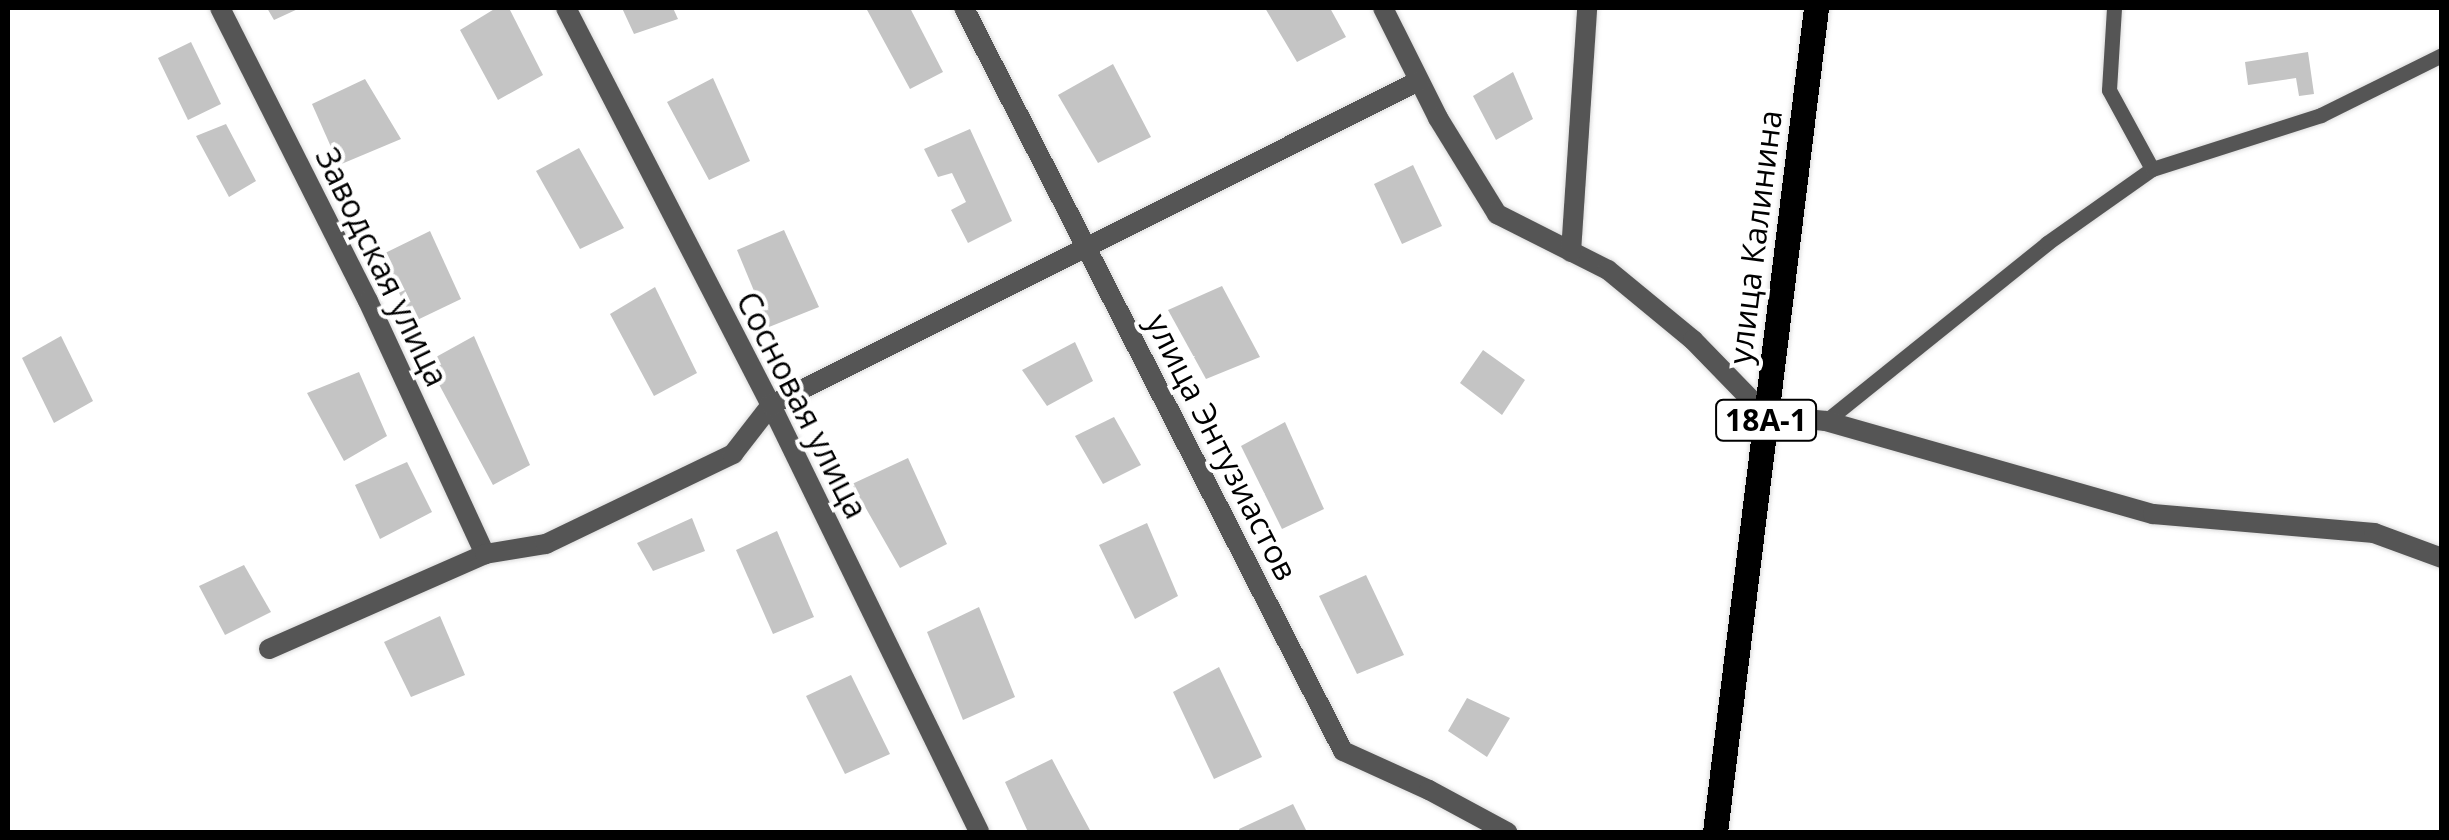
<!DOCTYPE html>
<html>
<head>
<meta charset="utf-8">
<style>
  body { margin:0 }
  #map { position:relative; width:2449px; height:840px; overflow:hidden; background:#fff; font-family:"Open Sans",sans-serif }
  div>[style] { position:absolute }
  .building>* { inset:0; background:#c4c4c4 }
  .roads { filter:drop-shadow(0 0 2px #dbdbdb) drop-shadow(0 0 2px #dbdbdb) }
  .lane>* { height:15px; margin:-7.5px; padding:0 7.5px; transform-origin:7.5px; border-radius:7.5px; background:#555 }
  .street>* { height:20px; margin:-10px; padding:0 10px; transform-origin:10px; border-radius:10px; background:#555 }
  .primary>* { height:25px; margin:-12.5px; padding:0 12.5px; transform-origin:12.5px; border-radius:12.5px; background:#000 }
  span { translate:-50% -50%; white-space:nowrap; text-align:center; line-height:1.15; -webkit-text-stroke:8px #fff; paint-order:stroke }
  .shield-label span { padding:2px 8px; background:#fff; border:2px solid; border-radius:8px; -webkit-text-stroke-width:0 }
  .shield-label { font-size:30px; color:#000; font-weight:700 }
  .street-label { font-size:32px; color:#000 }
  .frame { position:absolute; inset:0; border:10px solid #000; pointer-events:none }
</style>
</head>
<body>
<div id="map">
  <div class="building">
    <i style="clip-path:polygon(267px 8px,300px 8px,274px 20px)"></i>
    <i style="clip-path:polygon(496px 8px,509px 8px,543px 75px,498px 100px,460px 30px)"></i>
    <i style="clip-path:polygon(622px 8px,673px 8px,678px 19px,634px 34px)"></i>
    <i style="clip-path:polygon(866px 8px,910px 8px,943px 72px,910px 89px)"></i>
    <i style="clip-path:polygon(1265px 8px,1330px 8px,1346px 37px,1297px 62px)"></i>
    <i style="clip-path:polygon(191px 42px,221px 104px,188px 120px,158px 58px)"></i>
    <i style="clip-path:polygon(2308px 52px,2314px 94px,2299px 96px,2296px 78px,2248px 85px,2245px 62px)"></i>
    <i style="clip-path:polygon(1113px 64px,1151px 137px,1098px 163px,1058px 95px)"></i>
    <i style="clip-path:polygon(1513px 72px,1533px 119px,1496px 140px,1473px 96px)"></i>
    <i style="clip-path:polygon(713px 78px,750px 161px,709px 180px,667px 102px)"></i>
    <i style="clip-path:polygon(365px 79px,401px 139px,339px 165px,312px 104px)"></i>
    <i style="clip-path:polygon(226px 124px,256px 181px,229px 197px,196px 136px)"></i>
    <i style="clip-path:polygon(970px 129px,1012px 221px,968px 243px,951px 210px,966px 202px,952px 173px,938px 177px,924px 149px)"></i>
    <i style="clip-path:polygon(579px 148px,624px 228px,580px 249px,536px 171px)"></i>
    <i style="clip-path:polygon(1413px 165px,1442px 226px,1402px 244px,1374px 184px)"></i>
    <i style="clip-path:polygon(784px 230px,819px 307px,769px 327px,737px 250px)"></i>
    <i style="clip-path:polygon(430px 231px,461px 299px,413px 322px,381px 255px)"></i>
    <i style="clip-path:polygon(1222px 286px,1260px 357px,1206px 379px,1168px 310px)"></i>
    <i style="clip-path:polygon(655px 287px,697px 373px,654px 396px,610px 314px)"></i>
    <i style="clip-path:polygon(61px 336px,93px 401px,54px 423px,22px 358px)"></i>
    <i style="clip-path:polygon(474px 336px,530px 465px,493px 485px,427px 362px)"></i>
    <i style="clip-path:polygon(1075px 342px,1093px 381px,1047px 406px,1022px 370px)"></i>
    <i style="clip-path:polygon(1483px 350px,1525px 380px,1502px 415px,1460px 383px)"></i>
    <i style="clip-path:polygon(359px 372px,387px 436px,344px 461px,307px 393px)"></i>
    <i style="clip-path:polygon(1114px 417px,1141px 465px,1103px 484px,1075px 436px)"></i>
    <i style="clip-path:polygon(1285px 422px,1324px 509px,1282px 529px,1241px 446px)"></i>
    <i style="clip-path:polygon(908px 458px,947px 544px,900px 568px,852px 484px)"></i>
    <i style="clip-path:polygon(407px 462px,432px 512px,380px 539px,355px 485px)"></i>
    <i style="clip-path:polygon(692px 518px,705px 551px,653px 571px,637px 543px)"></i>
    <i style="clip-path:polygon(1147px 523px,1178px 596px,1135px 619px,1099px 545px)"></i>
    <i style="clip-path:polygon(777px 531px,814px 617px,773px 634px,736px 550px)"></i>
    <i style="clip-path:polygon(244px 565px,271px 612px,225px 635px,199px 586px)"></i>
    <i style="clip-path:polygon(1366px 575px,1404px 655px,1357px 674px,1319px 596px)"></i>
    <i style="clip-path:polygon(979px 607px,1015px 697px,963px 720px,927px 632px)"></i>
    <i style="clip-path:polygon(440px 616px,465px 675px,411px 697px,384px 642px)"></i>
    <i style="clip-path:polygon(1219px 667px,1262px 757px,1214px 779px,1173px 692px)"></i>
    <i style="clip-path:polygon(851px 675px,890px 754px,845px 774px,806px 696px)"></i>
    <i style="clip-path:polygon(1467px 698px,1510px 718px,1487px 757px,1448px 731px)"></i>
    <i style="clip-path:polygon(1052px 759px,1071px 795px,1091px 832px,1028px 832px,1005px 782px)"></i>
    <i style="clip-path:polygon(1293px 804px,1307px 832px,1240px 832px,1239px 829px)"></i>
  </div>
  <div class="roads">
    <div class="lane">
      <i style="left:2114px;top:8px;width:82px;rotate:93.5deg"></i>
      <i style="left:2109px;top:90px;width:90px;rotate:61.4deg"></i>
      <i style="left:1826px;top:421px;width:284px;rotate:-38.8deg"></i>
      <i style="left:2047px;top:243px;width:128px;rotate:-35.2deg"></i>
      <i style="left:2152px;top:169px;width:177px;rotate:-17.7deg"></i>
      <i style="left:2321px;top:115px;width:135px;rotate:-26.4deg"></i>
    </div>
    <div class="street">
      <i style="left:220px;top:8px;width:328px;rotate:63.2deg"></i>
      <i style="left:368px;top:301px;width:279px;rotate:65.2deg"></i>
      <i style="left:566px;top:8px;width:447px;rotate:62.7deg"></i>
      <i style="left:771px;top:405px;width:475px;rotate:64deg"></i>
      <i style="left:964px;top:8px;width:834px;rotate:62.97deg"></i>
      <i style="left:1343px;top:751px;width:94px;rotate:24.4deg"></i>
      <i style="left:1429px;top:790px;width:89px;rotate:28.3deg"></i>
      <i style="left:1383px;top:8px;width:123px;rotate:63.4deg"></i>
      <i style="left:1438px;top:118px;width:113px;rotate:58.4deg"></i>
      <i style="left:1497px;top:214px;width:124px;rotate:26.8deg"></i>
      <i style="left:1608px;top:270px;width:110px;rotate:39.5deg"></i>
      <i style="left:1693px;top:340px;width:105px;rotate:45.8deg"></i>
      <i style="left:1766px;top:415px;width:60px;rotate:5.7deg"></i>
      <i style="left:1826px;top:421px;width:340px;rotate:15.9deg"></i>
      <i style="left:2153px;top:514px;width:222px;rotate:4.9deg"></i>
      <i style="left:2374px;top:533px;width:72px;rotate:20.2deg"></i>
      <i style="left:1571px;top:252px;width:245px;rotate:-86.2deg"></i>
      <i style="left:269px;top:649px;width:236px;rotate:-23.7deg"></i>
      <i style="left:485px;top:554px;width:62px;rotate:-9.3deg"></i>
      <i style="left:546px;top:544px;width:208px;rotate:-25.7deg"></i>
      <i style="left:733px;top:454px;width:62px;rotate:-52.2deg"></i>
      <i style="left:771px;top:405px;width:724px;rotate:-26.57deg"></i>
    </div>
    <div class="primary">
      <i style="left:1715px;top:832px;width:830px;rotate:-83.01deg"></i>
    </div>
  </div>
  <div class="shield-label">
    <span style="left:1766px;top:420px">18А-1</span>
  </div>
  <div class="street-label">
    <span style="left:1755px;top:237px;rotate:-83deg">улица Калинина</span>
    <span style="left:382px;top:267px;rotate:64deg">Заводская улица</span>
    <span style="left:802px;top:405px;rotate:63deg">Сосновая улица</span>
    <span style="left:1222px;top:447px;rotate:63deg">улица Энтузиастов</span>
  </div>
  <div class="frame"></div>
</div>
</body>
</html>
